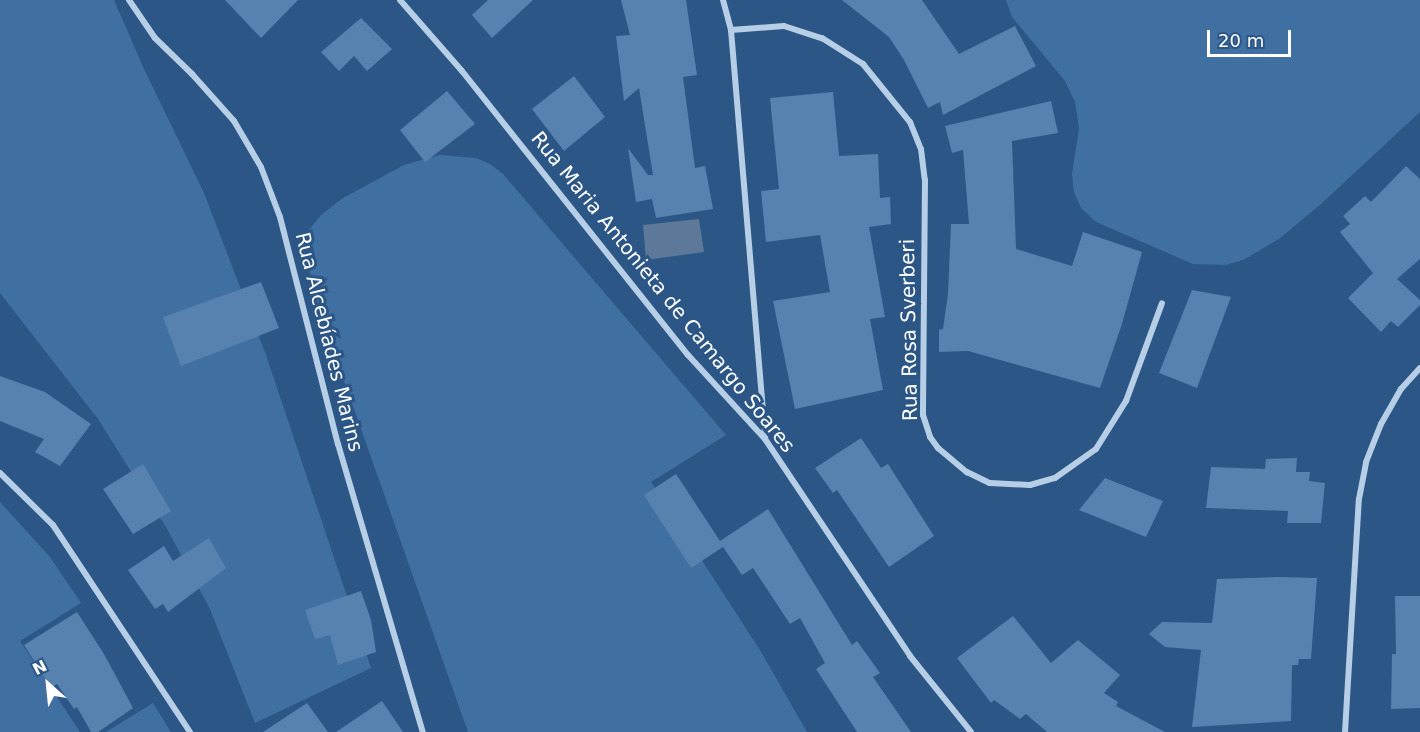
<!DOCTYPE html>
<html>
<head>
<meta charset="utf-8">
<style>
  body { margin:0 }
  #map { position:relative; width:1420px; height:732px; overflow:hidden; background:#2b5686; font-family:"DejaVu Sans",sans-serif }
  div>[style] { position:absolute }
  .green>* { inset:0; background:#4070a2 }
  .water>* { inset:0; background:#5c799a }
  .building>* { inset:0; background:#5781af }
  .street>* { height:6px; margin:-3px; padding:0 3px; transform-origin:3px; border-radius:3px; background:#b7cee7 }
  span { translate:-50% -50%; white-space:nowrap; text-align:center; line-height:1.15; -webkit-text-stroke:6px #2b5686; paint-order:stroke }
  .street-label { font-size:20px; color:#fff }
  .north { position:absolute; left:18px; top:654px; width:60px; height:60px; -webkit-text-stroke:4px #2b5686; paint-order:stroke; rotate:333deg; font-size:16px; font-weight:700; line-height:24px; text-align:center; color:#fff }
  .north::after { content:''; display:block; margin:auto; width:21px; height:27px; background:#fff; clip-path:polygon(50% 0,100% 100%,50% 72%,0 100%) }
  .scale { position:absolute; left:1207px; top:30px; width:84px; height:27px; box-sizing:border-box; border:3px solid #fff; border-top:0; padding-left:8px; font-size:18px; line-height:21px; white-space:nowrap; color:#fff; -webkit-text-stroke:4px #2b5686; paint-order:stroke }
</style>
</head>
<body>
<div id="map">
  <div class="green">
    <i style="clip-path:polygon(0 0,114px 0,144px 69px,204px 193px,266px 355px,371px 668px,255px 723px,210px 609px,166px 527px,98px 419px,0 293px)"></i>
    <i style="clip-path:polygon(1006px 0,1420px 0,1420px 112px,1321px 204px,1279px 239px,1243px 260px,1226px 265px,1193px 264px,1096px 222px,1081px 208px,1074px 192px,1072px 174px,1079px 129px,1075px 102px,1065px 81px,1012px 17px)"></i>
    <i style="clip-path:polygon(439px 155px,476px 158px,490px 164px,503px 174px,726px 435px,651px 482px,760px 650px,807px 732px,468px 732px,337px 361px,313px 289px,305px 246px,309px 230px,321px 215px,343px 198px,404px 165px)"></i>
    <i style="clip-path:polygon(0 502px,50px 557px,81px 603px,20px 641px,80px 732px,0 732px)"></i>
    <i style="clip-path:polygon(153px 703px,171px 732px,106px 732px)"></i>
  </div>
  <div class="water">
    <i style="clip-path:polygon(699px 219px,704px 252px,646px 260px,643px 225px)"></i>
  </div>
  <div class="building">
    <i style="clip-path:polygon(225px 0,298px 0,261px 38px)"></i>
    <i style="clip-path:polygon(488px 0,533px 0,492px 38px,472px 15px)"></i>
    <i style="clip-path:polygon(621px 0,686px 0,697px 75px,683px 77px,695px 168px,705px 166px,713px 209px,656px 218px,652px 199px,636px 202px,628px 148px,648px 175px,653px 175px,639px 88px,624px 101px,616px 36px,630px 35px)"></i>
    <i style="clip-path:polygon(842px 0,922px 0,959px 54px,1015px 26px,1036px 66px,943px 115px,940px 102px,928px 108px,904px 60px,889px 37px)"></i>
    <i style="clip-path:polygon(361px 18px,392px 49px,367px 71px,354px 56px,339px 71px,321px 52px)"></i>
    <i style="clip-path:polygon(574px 76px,605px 117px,564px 151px,532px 109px)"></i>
    <i style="clip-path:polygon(447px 91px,475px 124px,425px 162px,400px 130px)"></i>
    <i style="clip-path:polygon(833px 92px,839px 156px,878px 154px,880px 198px,890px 197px,891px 224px,869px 227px,885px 317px,870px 319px,883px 390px,795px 409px,773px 301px,830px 292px,820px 235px,766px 242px,761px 191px,779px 189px,770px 98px)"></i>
    <i style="clip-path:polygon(1051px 101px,1058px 133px,1012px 141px,1016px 249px,1072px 266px,1083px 232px,1142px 252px,1122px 324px,1100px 388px,968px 351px,939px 352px,939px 330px,943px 329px,948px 294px,951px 224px,969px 224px,963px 150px,952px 153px,945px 126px)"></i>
    <i style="clip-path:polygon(1406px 166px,1420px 179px,1420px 259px,1397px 279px,1420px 300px,1420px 305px,1398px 327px,1391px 321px,1381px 332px,1348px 298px,1373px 273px,1340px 232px,1350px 224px,1343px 216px,1365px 196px,1371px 202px)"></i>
    <i style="clip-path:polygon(261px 282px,279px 328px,181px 366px,163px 317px)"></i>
    <i style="clip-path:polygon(1192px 290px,1231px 297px,1197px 388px,1159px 373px)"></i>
    <i style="clip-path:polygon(0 376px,45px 392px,91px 424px,60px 466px,35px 452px,44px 439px,0 421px)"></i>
    <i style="clip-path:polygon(861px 438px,881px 468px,888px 464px,934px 536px,889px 567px,837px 490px,833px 493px,815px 468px)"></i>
    <i style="clip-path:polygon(1297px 458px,1296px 472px,1310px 472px,1309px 481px,1325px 483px,1321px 523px,1287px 523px,1288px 511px,1206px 508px,1211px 467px,1265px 469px,1266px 459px)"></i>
    <i style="clip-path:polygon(143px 464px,171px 511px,133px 534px,103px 489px)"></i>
    <i style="clip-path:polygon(676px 474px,720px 541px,768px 509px,852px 645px,857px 641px,880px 673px,873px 677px,911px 732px,857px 732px,816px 669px,825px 663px,800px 618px,790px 624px,753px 568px,742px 575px,723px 547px,691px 568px,644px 495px)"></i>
    <i style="clip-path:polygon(1105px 478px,1163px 501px,1146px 537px,1079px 510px)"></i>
    <i style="clip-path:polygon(209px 538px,226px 568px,168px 612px,163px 604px,155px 609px,128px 570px,164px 546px,173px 561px)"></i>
    <i style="clip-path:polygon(1277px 577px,1317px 578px,1311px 659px,1299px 659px,1298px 665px,1292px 665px,1291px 721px,1192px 727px,1201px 650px,1165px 647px,1149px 634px,1162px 622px,1212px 623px,1217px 579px)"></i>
    <i style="clip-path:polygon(361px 591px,371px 620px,376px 652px,338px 665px,330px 635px,315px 639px,305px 610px)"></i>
    <i style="clip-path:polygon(1395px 596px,1420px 596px,1420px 708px,1391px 709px,1392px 654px,1396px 654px)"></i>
    <i style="clip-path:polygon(77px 612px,104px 654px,133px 708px,98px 732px,91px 732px,77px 707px,74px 709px,57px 684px,51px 688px,24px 645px)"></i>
    <i style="clip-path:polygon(1013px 616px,1051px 663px,1078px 640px,1120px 675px,1104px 693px,1118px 702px,1116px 706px,1165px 732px,1047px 732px,1026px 714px,1020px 719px,994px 700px,991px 703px,957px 658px)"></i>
    <i style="clip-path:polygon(382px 701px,403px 732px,336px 732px)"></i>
    <i style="clip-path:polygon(307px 703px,328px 732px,263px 732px)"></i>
  </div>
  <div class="street">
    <i style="left:129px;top:0;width:46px;rotate:55.6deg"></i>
    <i style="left:155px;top:38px;width:52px;rotate:44.2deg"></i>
    <i style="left:192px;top:74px;width:63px;rotate:48.2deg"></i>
    <i style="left:234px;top:121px;width:53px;rotate:59.6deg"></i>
    <i style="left:261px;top:167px;width:53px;rotate:69.2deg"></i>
    <i style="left:280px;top:217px;width:234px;rotate:75.7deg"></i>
    <i style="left:338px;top:444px;width:300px;rotate:73.6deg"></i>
    <i style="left:400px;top:0;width:94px;rotate:48.9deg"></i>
    <i style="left:462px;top:71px;width:363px;rotate:51.5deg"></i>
    <i style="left:688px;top:355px;width:114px;rotate:47.5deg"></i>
    <i style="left:765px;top:439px;width:261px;rotate:56.2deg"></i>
    <i style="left:910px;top:656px;width:97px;rotate:51.2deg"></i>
    <i style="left:723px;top:0;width:31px;rotate:75deg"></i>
    <i style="left:731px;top:30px;width:409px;rotate:85.2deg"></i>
    <i style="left:731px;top:30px;width:53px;rotate:-4.3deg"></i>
    <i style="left:784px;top:26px;width:40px;rotate:18deg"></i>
    <i style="left:822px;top:38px;width:49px;rotate:32.4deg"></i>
    <i style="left:863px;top:64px;width:75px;rotate:51deg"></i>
    <i style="left:910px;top:122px;width:29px;rotate:68deg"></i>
    <i style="left:921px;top:149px;width:31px;rotate:83deg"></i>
    <i style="left:925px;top:180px;width:235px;rotate:90.5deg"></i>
    <i style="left:923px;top:415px;width:23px;rotate:72deg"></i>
    <i style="left:930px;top:437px;width:14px;rotate:54deg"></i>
    <i style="left:938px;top:448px;width:38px;rotate:40deg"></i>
    <i style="left:967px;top:472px;width:25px;rotate:26deg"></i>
    <i style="left:990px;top:483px;width:40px;rotate:2.9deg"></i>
    <i style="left:1030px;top:485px;width:26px;rotate:-16deg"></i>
    <i style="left:1055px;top:478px;width:50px;rotate:-35.3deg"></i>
    <i style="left:1096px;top:449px;width:57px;rotate:-58deg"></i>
    <i style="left:1126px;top:401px;width:104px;rotate:-69.8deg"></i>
    <i style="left:0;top:473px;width:74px;rotate:44.5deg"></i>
    <i style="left:53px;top:525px;width:248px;rotate:56.5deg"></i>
    <i style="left:1345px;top:732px;width:233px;rotate:-86.6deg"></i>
    <i style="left:1359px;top:499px;width:38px;rotate:-79deg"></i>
    <i style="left:1366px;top:462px;width:41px;rotate:-68.5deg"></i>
    <i style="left:1381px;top:424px;width:40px;rotate:-60.3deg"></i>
    <i style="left:1401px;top:389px;width:28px;rotate:-48deg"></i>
  </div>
  <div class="street-label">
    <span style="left:663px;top:292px;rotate:51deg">Rua Maria Antonieta de Camargo Soares</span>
    <span style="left:909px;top:330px;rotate:-91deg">Rua Rosa Sverberi</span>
    <span style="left:329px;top:342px;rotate:76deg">Rua Alcebíades Marins</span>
  </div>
  <div class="north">N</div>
  <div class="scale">20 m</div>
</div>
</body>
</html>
